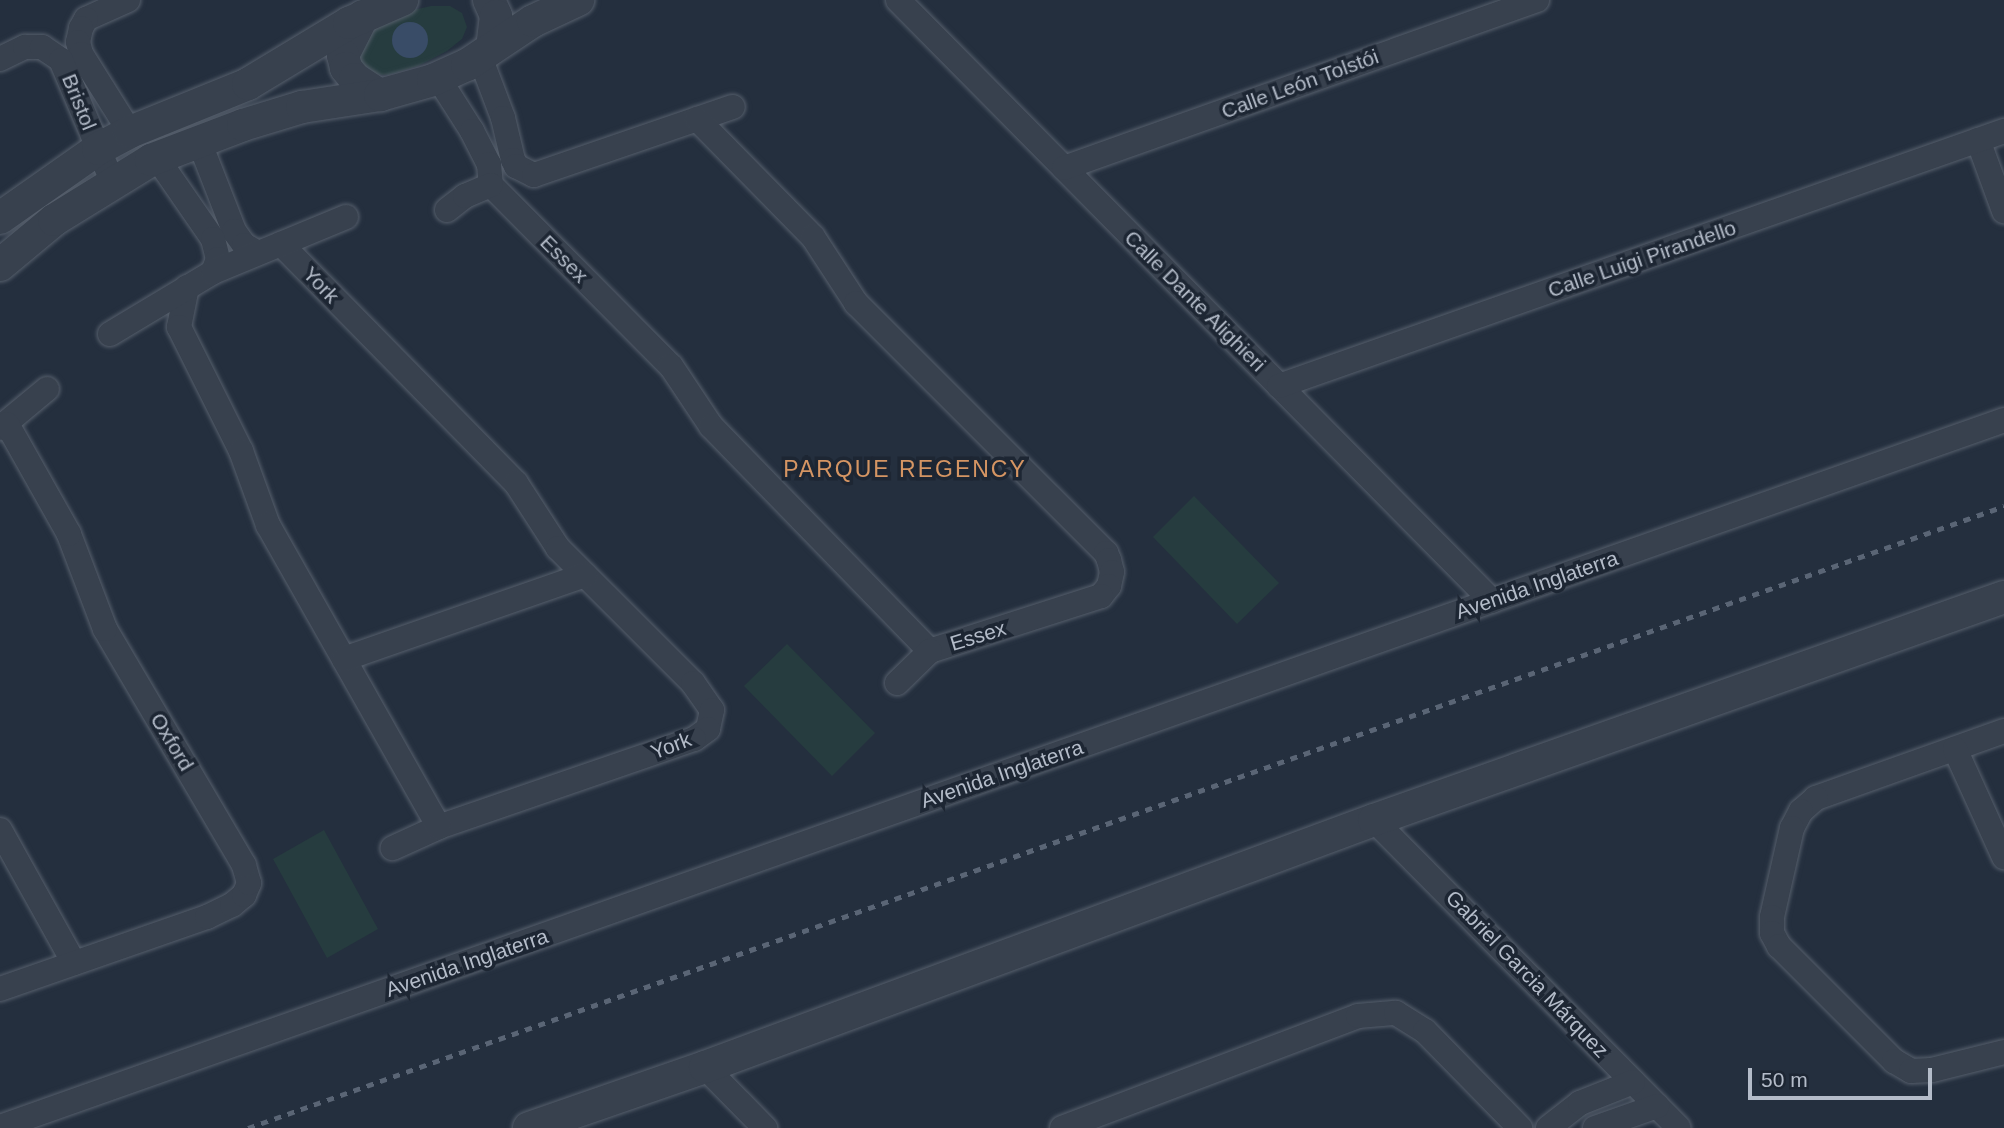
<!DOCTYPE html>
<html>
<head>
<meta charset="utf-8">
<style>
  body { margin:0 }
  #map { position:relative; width:2004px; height:1128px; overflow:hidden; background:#242f3e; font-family:Helvetica,sans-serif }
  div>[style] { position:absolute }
  .green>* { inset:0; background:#263c3f }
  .water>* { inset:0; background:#394c67 }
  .round { border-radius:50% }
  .roads { filter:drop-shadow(0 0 2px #565f6c) drop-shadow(0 0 2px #565f6c) }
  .minor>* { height:24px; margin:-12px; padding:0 12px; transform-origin:12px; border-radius:12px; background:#38414e }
  .tertiary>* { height:32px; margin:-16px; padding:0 16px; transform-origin:16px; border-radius:16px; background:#38414e }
  .rail>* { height:5px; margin-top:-2.5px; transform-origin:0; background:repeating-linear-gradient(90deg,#5a6575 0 7px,transparent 0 14px) }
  span { translate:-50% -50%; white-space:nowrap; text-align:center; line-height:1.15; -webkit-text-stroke:7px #1d2633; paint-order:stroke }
  .street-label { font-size:21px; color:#b4bcc9 }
  .neighbourhood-label { font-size:23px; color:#d59563; letter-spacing:2px }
  .scale { position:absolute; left:1748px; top:1068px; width:184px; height:32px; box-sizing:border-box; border:4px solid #b4bcc9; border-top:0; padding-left:9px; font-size:21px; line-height:24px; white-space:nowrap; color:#b4bcc9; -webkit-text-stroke:5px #1d2633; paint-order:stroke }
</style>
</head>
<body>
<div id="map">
  <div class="green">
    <i style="clip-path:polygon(431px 6px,450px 6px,462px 13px,467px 27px,462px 39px,447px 51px,418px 66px,388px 75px,364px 74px,352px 40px,400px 13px)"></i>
    <i style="clip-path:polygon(1194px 496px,1279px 583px,1237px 624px,1153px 537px)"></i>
    <i style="clip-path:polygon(787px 644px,875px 733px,832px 776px,744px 686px)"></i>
    <i style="clip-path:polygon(324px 830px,378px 929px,327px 958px,273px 859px)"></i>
  </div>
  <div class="water">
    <i class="round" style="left:392px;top:22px;width:36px;height:36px"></i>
  </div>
  <div class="roads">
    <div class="minor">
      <i style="left:128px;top:0;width:46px;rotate:155.7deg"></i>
      <i style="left:86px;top:19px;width:10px;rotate:119deg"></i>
      <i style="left:81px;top:28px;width:14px;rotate:102deg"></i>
      <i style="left:78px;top:42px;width:12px;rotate:76deg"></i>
      <i style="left:81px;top:54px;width:92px;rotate:57.9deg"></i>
      <i style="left:898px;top:0;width:845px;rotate:45.34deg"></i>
      <i style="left:480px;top:57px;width:65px;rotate:69.3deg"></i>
      <i style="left:503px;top:118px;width:43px;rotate:76.6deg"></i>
      <i style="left:513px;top:160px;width:7px;rotate:63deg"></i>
      <i style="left:516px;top:166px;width:20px;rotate:27deg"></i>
      <i style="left:534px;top:175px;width:210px;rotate:-18.9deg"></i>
      <i style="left:0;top:59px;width:28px;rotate:-26deg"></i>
      <i style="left:25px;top:47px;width:17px"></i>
      <i style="left:42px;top:47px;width:23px;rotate:34deg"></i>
      <i style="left:61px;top:60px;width:131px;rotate:67.1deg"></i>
      <i style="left:433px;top:80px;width:13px;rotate:32deg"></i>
      <i style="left:444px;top:87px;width:52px;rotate:57.5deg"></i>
      <i style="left:472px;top:131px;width:37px;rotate:63deg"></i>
      <i style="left:489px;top:164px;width:21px;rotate:85deg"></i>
      <i style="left:491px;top:185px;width:255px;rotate:45.2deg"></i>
      <i style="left:671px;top:366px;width:72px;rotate:56.3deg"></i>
      <i style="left:711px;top:426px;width:314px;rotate:45.8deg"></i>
      <i style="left:697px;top:119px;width:165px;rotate:45.5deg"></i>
      <i style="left:813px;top:237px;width:79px;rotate:56.9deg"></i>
      <i style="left:856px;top:303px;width:354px;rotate:45deg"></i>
      <i style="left:1106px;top:553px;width:8px;rotate:67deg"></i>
      <i style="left:1109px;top:560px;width:12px;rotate:76deg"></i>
      <i style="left:1112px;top:572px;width:14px;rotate:102deg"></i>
      <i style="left:1109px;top:586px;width:13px;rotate:129deg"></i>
      <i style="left:1101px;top:596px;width:180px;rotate:162.2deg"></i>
      <i style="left:930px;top:651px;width:46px;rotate:135.9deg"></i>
      <i style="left:1978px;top:140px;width:76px;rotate:69.9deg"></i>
      <i style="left:199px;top:141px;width:97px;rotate:68.7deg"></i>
      <i style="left:234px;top:231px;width:17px;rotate:54deg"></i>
      <i style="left:244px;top:245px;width:16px;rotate:30deg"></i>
      <i style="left:157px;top:158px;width:98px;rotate:55.3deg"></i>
      <i style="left:213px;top:239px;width:21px;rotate:76deg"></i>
      <i style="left:218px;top:259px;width:14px;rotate:111deg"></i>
      <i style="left:1064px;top:168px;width:502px;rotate:-19.55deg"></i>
      <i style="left:447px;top:210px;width:23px;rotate:-38deg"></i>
      <i style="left:465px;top:196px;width:28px;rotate:-23deg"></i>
      <i style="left:281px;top:244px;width:335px;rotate:45.5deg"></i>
      <i style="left:516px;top:483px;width:77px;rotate:57.1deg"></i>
      <i style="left:558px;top:548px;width:191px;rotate:45deg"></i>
      <i style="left:693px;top:683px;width:33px;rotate:55deg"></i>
      <i style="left:712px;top:710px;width:19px;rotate:102deg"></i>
      <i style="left:708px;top:729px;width:17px;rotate:144deg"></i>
      <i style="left:694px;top:739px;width:270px;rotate:161deg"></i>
      <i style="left:439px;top:827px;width:51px;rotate:155.5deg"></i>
      <i style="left:187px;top:287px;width:41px;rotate:101.3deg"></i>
      <i style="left:179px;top:327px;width:139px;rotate:63.4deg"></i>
      <i style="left:241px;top:451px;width:79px;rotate:70deg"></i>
      <i style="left:268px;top:525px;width:347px;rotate:60.5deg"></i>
      <i style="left:110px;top:334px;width:120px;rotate:-31deg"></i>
      <i style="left:213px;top:272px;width:144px;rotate:-22.5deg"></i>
      <i style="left:1279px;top:386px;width:769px;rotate:-19.38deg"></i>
      <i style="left:0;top:428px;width:61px;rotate:-39.7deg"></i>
      <i style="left:344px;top:659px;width:255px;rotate:-19.2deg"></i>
      <i style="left:2004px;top:731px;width:200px;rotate:160.4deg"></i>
      <i style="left:1816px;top:798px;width:20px;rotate:139deg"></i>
      <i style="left:1801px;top:811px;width:19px;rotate:118deg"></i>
      <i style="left:1792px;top:828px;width:91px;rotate:102.7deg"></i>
      <i style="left:1772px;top:917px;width:16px;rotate:90deg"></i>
      <i style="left:1772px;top:933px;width:15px;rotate:62deg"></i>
      <i style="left:1779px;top:946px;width:163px;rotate:45deg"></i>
      <i style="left:1894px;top:1061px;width:20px;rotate:30deg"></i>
      <i style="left:1911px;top:1071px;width:21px;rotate:-3deg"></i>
      <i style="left:1932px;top:1070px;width:74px;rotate:-14deg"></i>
      <i style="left:1955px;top:749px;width:119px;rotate:65.6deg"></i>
      <i style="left:1374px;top:820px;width:433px;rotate:45.3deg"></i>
      <i style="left:0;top:830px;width:152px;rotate:60.9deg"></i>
      <i style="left:0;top:989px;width:219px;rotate:-19.2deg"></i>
      <i style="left:207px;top:917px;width:28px;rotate:-26deg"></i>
      <i style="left:232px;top:905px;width:16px;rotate:-40deg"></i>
      <i style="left:244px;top:895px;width:13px;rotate:-67deg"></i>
      <i style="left:249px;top:883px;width:19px;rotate:-106deg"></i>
      <i style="left:244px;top:865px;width:274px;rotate:-120.5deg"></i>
      <i style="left:105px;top:629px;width:102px;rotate:-110.8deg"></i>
      <i style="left:69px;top:534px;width:126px;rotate:-119.4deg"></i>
      <i style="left:705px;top:1067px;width:86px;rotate:45.5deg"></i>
      <i style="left:0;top:1127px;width:2125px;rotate:-19.43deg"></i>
      <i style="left:1062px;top:1128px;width:316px;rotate:-20.7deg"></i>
      <i style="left:1358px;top:1016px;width:38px;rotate:-5deg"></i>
      <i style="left:1396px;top:1013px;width:34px;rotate:32deg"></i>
      <i style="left:1425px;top:1031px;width:136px;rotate:45.6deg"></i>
      <i style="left:1548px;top:1128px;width:41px;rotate:-38deg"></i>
      <i style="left:1580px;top:1103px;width:57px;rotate:-21.6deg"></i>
      <i style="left:1595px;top:1128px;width:66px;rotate:-19.5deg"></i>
    </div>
    <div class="tertiary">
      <i style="left:489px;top:0;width:17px;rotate:66deg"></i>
      <i style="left:496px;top:16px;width:32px;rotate:97deg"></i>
      <i style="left:363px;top:16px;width:44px;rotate:117.1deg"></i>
      <i style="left:343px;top:55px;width:13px;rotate:77deg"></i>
      <i style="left:346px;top:68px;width:14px;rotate:51deg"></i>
      <i style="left:355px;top:79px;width:30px;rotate:33deg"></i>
      <i style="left:0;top:218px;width:120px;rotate:-35.1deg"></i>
      <i style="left:98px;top:149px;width:36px;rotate:-28deg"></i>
      <i style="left:130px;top:132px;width:127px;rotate:-22.1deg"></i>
      <i style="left:248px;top:84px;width:118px;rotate:-31.1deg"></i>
      <i style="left:349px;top:23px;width:58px;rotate:-23.5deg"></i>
      <i style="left:0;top:265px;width:70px;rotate:-39.8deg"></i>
      <i style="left:54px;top:220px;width:114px;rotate:-31.7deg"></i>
      <i style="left:151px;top:160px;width:98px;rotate:-20.8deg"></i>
      <i style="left:243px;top:125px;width:62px;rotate:-17deg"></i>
      <i style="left:302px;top:107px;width:79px;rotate:-8.7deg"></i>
      <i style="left:380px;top:95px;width:55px;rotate:-15.8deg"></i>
      <i style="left:433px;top:80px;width:37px;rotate:-24deg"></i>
      <i style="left:467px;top:65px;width:79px;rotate:-33.7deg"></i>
      <i style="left:533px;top:21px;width:50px;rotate:-25deg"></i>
      <i style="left:529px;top:1128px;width:186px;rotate:-19.1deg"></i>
      <i style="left:705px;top:1067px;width:713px;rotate:-20.26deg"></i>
      <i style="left:1374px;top:820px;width:668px;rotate:-19.49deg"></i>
    </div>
  </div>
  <div class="rail">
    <i style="left:248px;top:1128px;width:1863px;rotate:-19.5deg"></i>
  </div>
  <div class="street-label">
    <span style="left:1300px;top:84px;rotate:-20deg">Calle León Tolstói</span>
    <span style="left:79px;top:102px;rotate:68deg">Bristol</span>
    <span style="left:564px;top:259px;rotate:45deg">Essex</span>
    <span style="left:1642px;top:259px;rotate:-19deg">Calle Luigi Pirandello</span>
    <span style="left:321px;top:285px;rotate:46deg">York</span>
    <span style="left:1195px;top:301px;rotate:45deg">Calle Dante Alighieri</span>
    <span style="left:1537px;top:585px;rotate:-19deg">Avenida Inglaterra</span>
    <span style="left:978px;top:636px;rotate:-17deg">Essex</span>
    <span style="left:172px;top:742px;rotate:59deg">Oxford</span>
    <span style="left:671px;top:746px;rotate:-21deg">York</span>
    <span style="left:1002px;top:774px;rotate:-19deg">Avenida Inglaterra</span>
    <span style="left:467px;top:963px;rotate:-19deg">Avenida Inglaterra</span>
    <span style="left:1527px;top:974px;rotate:46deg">Gabriel Garcia Márquez</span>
  </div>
  <div class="neighbourhood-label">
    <span style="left:905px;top:469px">PARQUE REGENCY</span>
  </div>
  <div class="scale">50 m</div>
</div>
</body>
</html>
